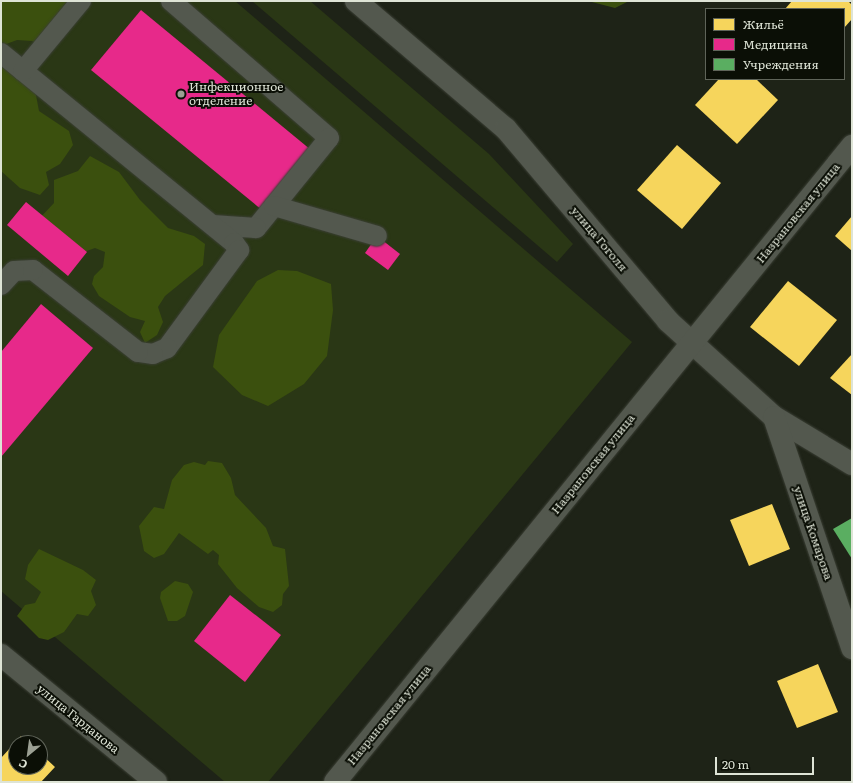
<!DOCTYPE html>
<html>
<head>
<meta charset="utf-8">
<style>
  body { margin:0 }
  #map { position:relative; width:853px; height:783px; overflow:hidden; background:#1e2317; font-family:Literata,serif }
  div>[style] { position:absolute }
  .green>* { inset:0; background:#2a3715 }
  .forest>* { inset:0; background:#3b500e }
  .homes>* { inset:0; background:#f6d55c }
  .health>* { inset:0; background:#e7298a }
  .public>* { inset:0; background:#5aae61 }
  .roads { filter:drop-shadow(0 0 1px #3b3f35) drop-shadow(0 0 1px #3b3f35) }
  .service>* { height:20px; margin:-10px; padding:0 10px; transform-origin:10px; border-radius:10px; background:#53584e }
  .minor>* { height:22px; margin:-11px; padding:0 11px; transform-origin:11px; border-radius:11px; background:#53584e }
  .tertiary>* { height:22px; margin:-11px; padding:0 11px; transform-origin:11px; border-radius:11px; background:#53584e }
  .dots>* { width:11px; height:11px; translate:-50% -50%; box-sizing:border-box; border:2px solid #0b0f06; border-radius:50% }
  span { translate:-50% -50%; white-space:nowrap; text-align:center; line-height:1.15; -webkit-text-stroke:4px #0b0f06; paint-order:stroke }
  .poi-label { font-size:12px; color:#dee4d6 }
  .left { translate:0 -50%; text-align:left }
  .street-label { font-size:12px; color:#dee4d6 }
  .frame { position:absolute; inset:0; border:2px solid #dee4d6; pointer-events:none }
  .legend { position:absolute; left:705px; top:8px; width:140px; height:72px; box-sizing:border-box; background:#0b0f06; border:1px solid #5f6459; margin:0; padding:5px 7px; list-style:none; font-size:12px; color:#dee4d6 }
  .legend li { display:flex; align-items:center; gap:8px; height:20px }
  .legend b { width:20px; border:1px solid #5f6459 }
  .north { position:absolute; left:8px; top:735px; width:40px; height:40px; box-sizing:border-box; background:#0b0f06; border:1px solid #5f6459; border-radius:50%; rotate:209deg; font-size:11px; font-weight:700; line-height:16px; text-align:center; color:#dee4d6 }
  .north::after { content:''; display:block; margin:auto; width:14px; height:18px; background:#9ba093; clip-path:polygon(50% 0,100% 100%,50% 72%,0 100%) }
  .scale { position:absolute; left:715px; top:757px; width:99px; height:18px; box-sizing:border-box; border:2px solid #dee4d6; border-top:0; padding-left:5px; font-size:12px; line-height:14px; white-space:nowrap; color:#dee4d6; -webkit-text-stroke:3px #0b0f06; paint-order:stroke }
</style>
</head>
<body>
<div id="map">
  <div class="green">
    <i style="clip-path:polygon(1px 1px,235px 1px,632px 342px,268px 782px,225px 782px,1px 591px)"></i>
    <i style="clip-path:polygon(252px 1px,310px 1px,489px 154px,573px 244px,557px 262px)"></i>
  </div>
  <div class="forest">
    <i style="clip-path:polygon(1px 1px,86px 1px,45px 48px,32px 41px,17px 40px,1px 46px)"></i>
    <i style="clip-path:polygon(588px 1px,629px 1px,615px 8px)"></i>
    <i style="clip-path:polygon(1px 61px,35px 90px,39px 111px,69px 131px,73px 145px,60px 164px,46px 172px,49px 185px,40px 195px,20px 188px,1px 171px)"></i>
    <i style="clip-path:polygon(90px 156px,119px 172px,140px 200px,168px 228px,194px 236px,205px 244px,203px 265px,165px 296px,158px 307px,163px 322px,157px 335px,145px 343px,140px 332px,145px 321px,130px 317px,99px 296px,92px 284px,94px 276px,103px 267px,105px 252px,95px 248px,76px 255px,37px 221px,54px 203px,54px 180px,78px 171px)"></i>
    <i style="clip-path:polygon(278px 270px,297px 271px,331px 284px,333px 310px,327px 356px,304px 384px,268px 406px,242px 395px,213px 367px,219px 335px,257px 281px)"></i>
    <i style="clip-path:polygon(208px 461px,222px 463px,231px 478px,235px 495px,266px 528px,273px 546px,285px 549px,289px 586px,283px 594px,282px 605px,273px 612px,259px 607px,237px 588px,218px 564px,219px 555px,213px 550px,208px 554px,179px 533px,164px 554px,154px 558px,144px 551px,139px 526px,154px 507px,164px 509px,172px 480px,184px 465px,194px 462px,205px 465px)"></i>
    <i style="clip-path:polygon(39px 549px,83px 570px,96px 580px,91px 591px,96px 605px,88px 616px,77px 614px,64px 632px,48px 640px,39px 638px,17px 616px,25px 605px,35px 603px,41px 592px,25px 579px,28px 565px)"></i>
    <i style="clip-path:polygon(175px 581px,188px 584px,193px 592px,185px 616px,177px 621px,168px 621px,160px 598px,161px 592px)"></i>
  </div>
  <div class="homes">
    <i style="clip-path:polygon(792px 1px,848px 1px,852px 5px,852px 19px,844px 28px,844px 9px,785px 9px)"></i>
    <i style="clip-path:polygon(719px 79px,756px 79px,778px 100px,737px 144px,695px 105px)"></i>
    <i style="clip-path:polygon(677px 145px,721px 183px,682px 229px,637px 190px)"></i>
    <i style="clip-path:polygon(852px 216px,852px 251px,835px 236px)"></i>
    <i style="clip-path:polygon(788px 281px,837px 320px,799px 366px,750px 327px)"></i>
    <i style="clip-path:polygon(852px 354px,852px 395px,830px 378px)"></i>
    <i style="clip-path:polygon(772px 504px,790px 549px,749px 566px,730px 520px)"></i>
    <i style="clip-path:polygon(818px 664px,838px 712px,797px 728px,777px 681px)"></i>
    <i style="clip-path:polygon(21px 736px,29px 743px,16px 743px,16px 767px,40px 767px,40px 753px,55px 767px,41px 782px,1px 782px,1px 758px)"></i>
  </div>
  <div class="health">
    <i style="clip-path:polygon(141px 10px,311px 150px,262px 210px,91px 70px)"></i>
    <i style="clip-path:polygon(26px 202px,87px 252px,68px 276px,7px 225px)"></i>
    <i style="clip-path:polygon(377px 236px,400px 254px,388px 270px,365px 253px)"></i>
    <i style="clip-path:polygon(41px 304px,93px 348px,1px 457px,1px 352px)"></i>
    <i style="clip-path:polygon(230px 595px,281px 635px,245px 682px,194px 641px)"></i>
  </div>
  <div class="public">
    <i style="clip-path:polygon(852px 518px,852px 559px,833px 529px)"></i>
  </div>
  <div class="roads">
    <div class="service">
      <i style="left:171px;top:1px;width:209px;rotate:40.9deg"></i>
      <i style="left:329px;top:138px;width:116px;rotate:129deg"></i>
      <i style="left:256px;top:228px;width:43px;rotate:-176deg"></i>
      <i style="left:1px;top:53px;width:301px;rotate:39.2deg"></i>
      <i style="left:234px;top:243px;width:9px;rotate:54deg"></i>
      <i style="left:239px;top:250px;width:122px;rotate:126.3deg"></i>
      <i style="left:167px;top:348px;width:15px;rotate:157deg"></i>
      <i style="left:153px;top:354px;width:15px;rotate:-172deg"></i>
      <i style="left:138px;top:352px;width:133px;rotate:-142deg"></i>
      <i style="left:33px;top:270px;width:19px;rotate:177deg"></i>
      <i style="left:14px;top:271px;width:19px;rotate:133deg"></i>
      <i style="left:23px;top:71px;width:91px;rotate:-50.4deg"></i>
      <i style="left:274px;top:206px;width:107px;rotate:16.2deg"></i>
    </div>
    <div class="minor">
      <i style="left:356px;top:1px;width:197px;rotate:40.5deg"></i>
      <i style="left:506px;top:129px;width:251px;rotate:49.8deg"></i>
      <i style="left:668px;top:321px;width:143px;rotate:42.2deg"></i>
      <i style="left:774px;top:417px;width:91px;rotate:31.1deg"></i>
      <i style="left:774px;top:417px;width:244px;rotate:71.3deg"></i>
    </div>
    <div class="tertiary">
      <i style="left:1px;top:655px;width:200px;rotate:39.3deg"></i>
      <i style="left:335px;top:782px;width:820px;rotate:-50.89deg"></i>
    </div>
  </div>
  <div class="dots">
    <i style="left:181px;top:94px;background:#9ba093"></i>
  </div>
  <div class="poi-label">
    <span class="left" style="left:189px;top:94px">Инфекционное<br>отделение</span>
  </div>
  <div class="street-label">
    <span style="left:798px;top:213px;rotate:-51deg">Назрановская улица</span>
    <span style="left:599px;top:239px;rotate:50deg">улица Гоголя</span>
    <span style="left:593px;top:464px;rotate:-51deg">Назрановская улица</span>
    <span style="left:813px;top:533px;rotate:71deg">улица Комарова</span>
    <span style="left:389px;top:715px;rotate:-51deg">Назрановская улица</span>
    <span style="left:78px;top:719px;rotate:39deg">улица Гарданова</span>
  </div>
  <div class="frame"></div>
  <ul class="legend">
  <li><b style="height:11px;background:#f6d55c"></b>Жильё</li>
  <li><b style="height:11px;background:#e7298a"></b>Медицина</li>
  <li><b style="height:11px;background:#5aae61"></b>Учреждения</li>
  </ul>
  <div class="north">С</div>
  <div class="scale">20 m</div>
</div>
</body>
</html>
